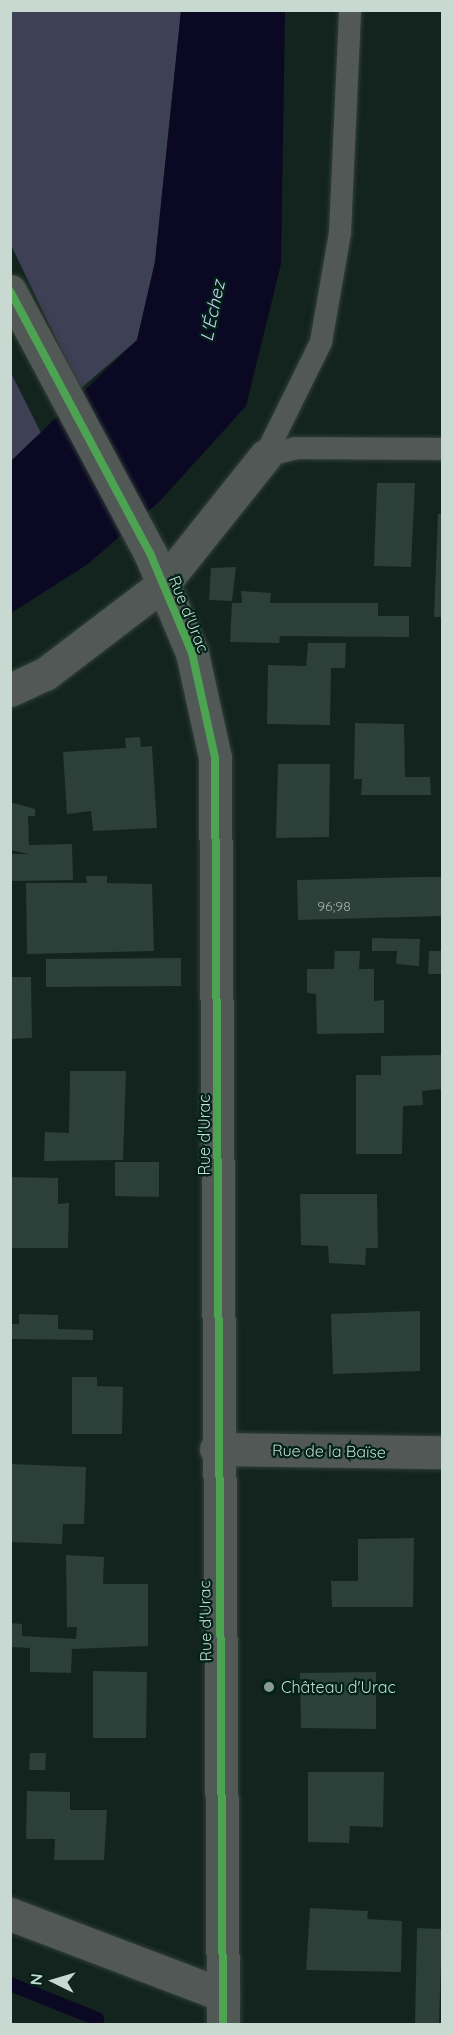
<!DOCTYPE html>
<html>
<head>
<meta charset="utf-8">
<style>
  body { margin:0 }
  #map { position:relative; width:453px; height:2035px; overflow:hidden; background:#12241d; font-family:Quicksand,sans-serif }
  div>[style] { position:absolute }
  .green>* { inset:0; background:#3e4055 }
  .water>* { inset:0; background:#0b0823 }
  .stream>* { height:14px; margin:-7px; padding:0 7px; transform-origin:7px; border-radius:7px; background:#0b0823 }
  .building>* { inset:0; background:#2c3f38 }
  .roads { filter:drop-shadow(0 0 2px #313f39) drop-shadow(0 0 2px #313f39) }
  .lane>* { height:22px; margin:-11px; padding:0 11px; transform-origin:11px; border-radius:11px; background:#525855 }
  .street>* { height:33px; margin:-16.5px; padding:0 16.5px; transform-origin:16.5px; border-radius:16.5px; background:#525855 }
  .cycleway>* { height:8px; margin:-4px; padding:0 4px; transform-origin:4px; border-radius:4px; background:#4ca352 }
  .dots>* { width:16px; height:16px; translate:-50% -50%; box-sizing:border-box; border:3px solid #012216; border-radius:50% }
  span { translate:-50% -50%; white-space:nowrap; text-align:center; line-height:1.15; -webkit-text-stroke:4.5px #012216; paint-order:stroke }
  .number-label { font-size:14px; color:#a0b2aa }
  .number-label span { -webkit-text-stroke-width:0 }
  .street-label { font-size:16px; color:#c7d9d0 }
  .poi-label { font-size:16px; color:#c7d9d0 }
  .left { translate:0 -50%; text-align:left }
  .water-label { font-size:18px; color:#d0d0fa; font-style:italic }
  .frame { position:absolute; inset:0; border:12px solid #c7d9d0; pointer-events:none }
  .north { position:absolute; left:24px; top:1951px; width:60px; height:60px; -webkit-text-stroke:4px #012216; paint-order:stroke; rotate:275deg; font-size:16px; font-weight:700; line-height:24px; text-align:center; color:#c7d9d0 }
  .north::after { content:''; display:block; margin:auto; width:21px; height:27px; background:#c7d9d0; clip-path:polygon(50% 0,100% 100%,50% 72%,0 100%) }
</style>
</head>
<body>
<div id="map">
  <div class="green">
    <i style="clip-path:polygon(11px 11px,181px 11px,155px 262px,137px 340px,80px 389px,11px 245px)"></i>
    <i style="clip-path:polygon(10px 371px,41px 433px,11px 461px,10px 461px)"></i>
  </div>
  <div class="water">
    <i style="clip-path:polygon(181px 11px,285px 11px,281px 264px,246px 406px,159px 502px,88px 564px,11px 613px,11px 461px,137px 340px,155px 262px)"></i>
  </div>
  <div class="stream">
    <i style="left:10px;top:1984px;width:94px;rotate:21.9deg"></i>
  </div>
  <div class="building">
    <i style="clip-path:polygon(377px 483px,415px 483px,411px 567px,374px 566px)"></i>
    <i style="clip-path:polygon(438px 514px,442px 514px,442px 617px,434px 617px)"></i>
    <i style="clip-path:polygon(236px 567px,232px 601px,209px 600px,211px 568px)"></i>
    <i style="clip-path:polygon(241px 591px,271px 593px,270px 603px,378px 603px,378px 616px,409px 616px,409px 637px,280px 636px,279px 643px,230px 642px,232px 603px,242px 603px)"></i>
    <i style="clip-path:polygon(308px 643px,346px 643px,345px 668px,331px 668px,330px 725px,267px 724px,268px 665px,306px 666px)"></i>
    <i style="clip-path:polygon(355px 723px,404px 724px,405px 777px,430px 777px,431px 795px,361px 795px,362px 779px,354px 779px)"></i>
    <i style="clip-path:polygon(140px 737px,141px 747px,152px 746px,157px 828px,93px 831px,91px 811px,67px 814px,63px 752px,126px 748px,125px 738px)"></i>
    <i style="clip-path:polygon(278px 764px,330px 764px,329px 837px,276px 838px)"></i>
    <i style="clip-path:polygon(10px 802px,35px 809px,35px 816px,28px 816px,29px 845px,72px 844px,73px 880px,10px 881px,10px 854px,29px 854px,10px 850px)"></i>
    <i style="clip-path:polygon(86px 876px,107px 876px,107px 883px,152px 884px,154px 951px,27px 954px,26px 883px,87px 883px)"></i>
    <i style="clip-path:polygon(419px 877px,442px 877px,442px 916px,298px 920px,297px 880px)"></i>
    <i style="clip-path:polygon(372px 938px,420px 939px,419px 966px,396px 964px,397px 951px,372px 951px)"></i>
    <i style="clip-path:polygon(335px 951px,360px 951px,359px 969px,374px 969px,374px 1001px,384px 1000px,384px 1033px,317px 1034px,316px 994px,307px 993px,307px 969px,334px 969px)"></i>
    <i style="clip-path:polygon(429px 951px,441px 951px,441px 974px,428px 974px)"></i>
    <i style="clip-path:polygon(181px 958px,181px 986px,46px 987px,46px 959px)"></i>
    <i style="clip-path:polygon(10px 977px,31px 977px,32px 1038px,10px 1039px)"></i>
    <i style="clip-path:polygon(441px 1055px,441px 1089px,422px 1091px,423px 1105px,403px 1106px,402px 1154px,356px 1154px,356px 1075px,381px 1075px,381px 1056px)"></i>
    <i style="clip-path:polygon(70px 1071px,126px 1071px,123px 1160px,44px 1161px,45px 1132px,69px 1133px)"></i>
    <i style="clip-path:polygon(115px 1162px,159px 1162px,159px 1197px,115px 1196px)"></i>
    <i style="clip-path:polygon(10px 1177px,58px 1178px,58px 1204px,69px 1203px,68px 1248px,10px 1248px)"></i>
    <i style="clip-path:polygon(300px 1194px,377px 1194px,378px 1248px,366px 1248px,365px 1265px,329px 1263px,328px 1246px,301px 1245px)"></i>
    <i style="clip-path:polygon(420px 1311px,420px 1371px,333px 1374px,331px 1314px)"></i>
    <i style="clip-path:polygon(19px 1314px,58px 1315px,58px 1329px,93px 1330px,93px 1340px,10px 1339px,10px 1324px,19px 1324px)"></i>
    <i style="clip-path:polygon(72px 1377px,97px 1377px,97px 1386px,123px 1387px,122px 1434px,72px 1434px)"></i>
    <i style="clip-path:polygon(10px 1464px,86px 1467px,84px 1524px,63px 1524px,62px 1544px,10px 1542px)"></i>
    <i style="clip-path:polygon(414px 1538px,413px 1607px,332px 1607px,331px 1581px,358px 1581px,358px 1539px)"></i>
    <i style="clip-path:polygon(66px 1555px,104px 1557px,103px 1584px,148px 1584px,148px 1646px,72px 1649px,71px 1673px,30px 1672px,30px 1648px,10px 1647px,10px 1623px,22px 1624px,22px 1636px,76px 1639px,77px 1627px,67px 1627px)"></i>
    <i style="clip-path:polygon(93px 1671px,147px 1672px,146px 1738px,93px 1738px)"></i>
    <i style="clip-path:polygon(376px 1672px,376px 1729px,301px 1728px,300px 1673px)"></i>
    <i style="clip-path:polygon(30px 1753px,46px 1753px,45px 1770px,29px 1770px)"></i>
    <i style="clip-path:polygon(308px 1772px,384px 1772px,383px 1827px,350px 1826px,349px 1843px,308px 1842px)"></i>
    <i style="clip-path:polygon(27px 1791px,70px 1792px,70px 1810px,107px 1810px,104px 1860px,54px 1860px,55px 1839px,26px 1839px)"></i>
    <i style="clip-path:polygon(310px 1908px,368px 1911px,367px 1919px,402px 1921px,401px 1972px,306px 1970px)"></i>
    <i style="clip-path:polygon(417px 1928px,442px 1929px,439px 2024px,415px 2024px)"></i>
  </div>
  <div class="roads">
    <div class="lane">
      <i style="left:265px;top:456px;width:127px;rotate:-63.8deg"></i>
      <i style="left:321px;top:342px;width:111px;rotate:-80.1deg"></i>
      <i style="left:340px;top:233px;width:223px;rotate:-87.4deg"></i>
      <i style="left:265px;top:456px;width:32px;rotate:-14deg"></i>
      <i style="left:296px;top:448px;width:146px;rotate:0.4deg"></i>
    </div>
    <div class="street">
      <i style="left:10px;top:291px;width:297px;rotate:61.9deg"></i>
      <i style="left:150px;top:553px;width:108px;rotate:67.2deg"></i>
      <i style="left:192px;top:653px;width:107px;rotate:77.6deg"></i>
      <i style="left:215px;top:758px;width:1266px;rotate:89.64deg"></i>
      <i style="left:10px;top:690px;width:38px;rotate:-25deg"></i>
      <i style="left:45px;top:674px;width:148px;rotate:-37.3deg"></i>
      <i style="left:163px;top:584px;width:164px;rotate:-51.4deg"></i>
      <i style="left:216px;top:1449px;width:226px;rotate:0.8deg"></i>
      <i style="left:10px;top:1914px;width:228px;rotate:20.8deg"></i>
    </div>
  </div>
  <div class="cycleway">
    <i style="left:10px;top:291px;width:297px;rotate:61.9deg"></i>
    <i style="left:150px;top:553px;width:108px;rotate:67.2deg"></i>
    <i style="left:192px;top:653px;width:107px;rotate:77.6deg"></i>
    <i style="left:215px;top:758px;width:1266px;rotate:89.64deg"></i>
  </div>
  <div class="dots">
    <i style="left:269px;top:1687px;background:#889a91"></i>
  </div>
  <div class="number-label">
    <span style="left:334px;top:906px">96;98</span>
  </div>
  <div class="street-label">
    <span style="left:189px;top:614px;rotate:68deg">Rue d'Urac</span>
    <span style="left:204px;top:1135px;rotate:-90deg">Rue d'Urac</span>
    <span style="left:329px;top:1451px;rotate:1deg">Rue de la Baïse</span>
    <span style="left:205px;top:1621px;rotate:-91deg">Rue d'Urac</span>
  </div>
  <div class="poi-label">
    <span class="left" style="left:281px;top:1687px">Château d'Urac</span>
  </div>
  <div class="water-label">
    <span style="left:213px;top:311px;rotate:-78deg">L'Échez</span>
  </div>
  <div class="frame"></div>
  <div class="north">N</div>
</div>
</body>
</html>
